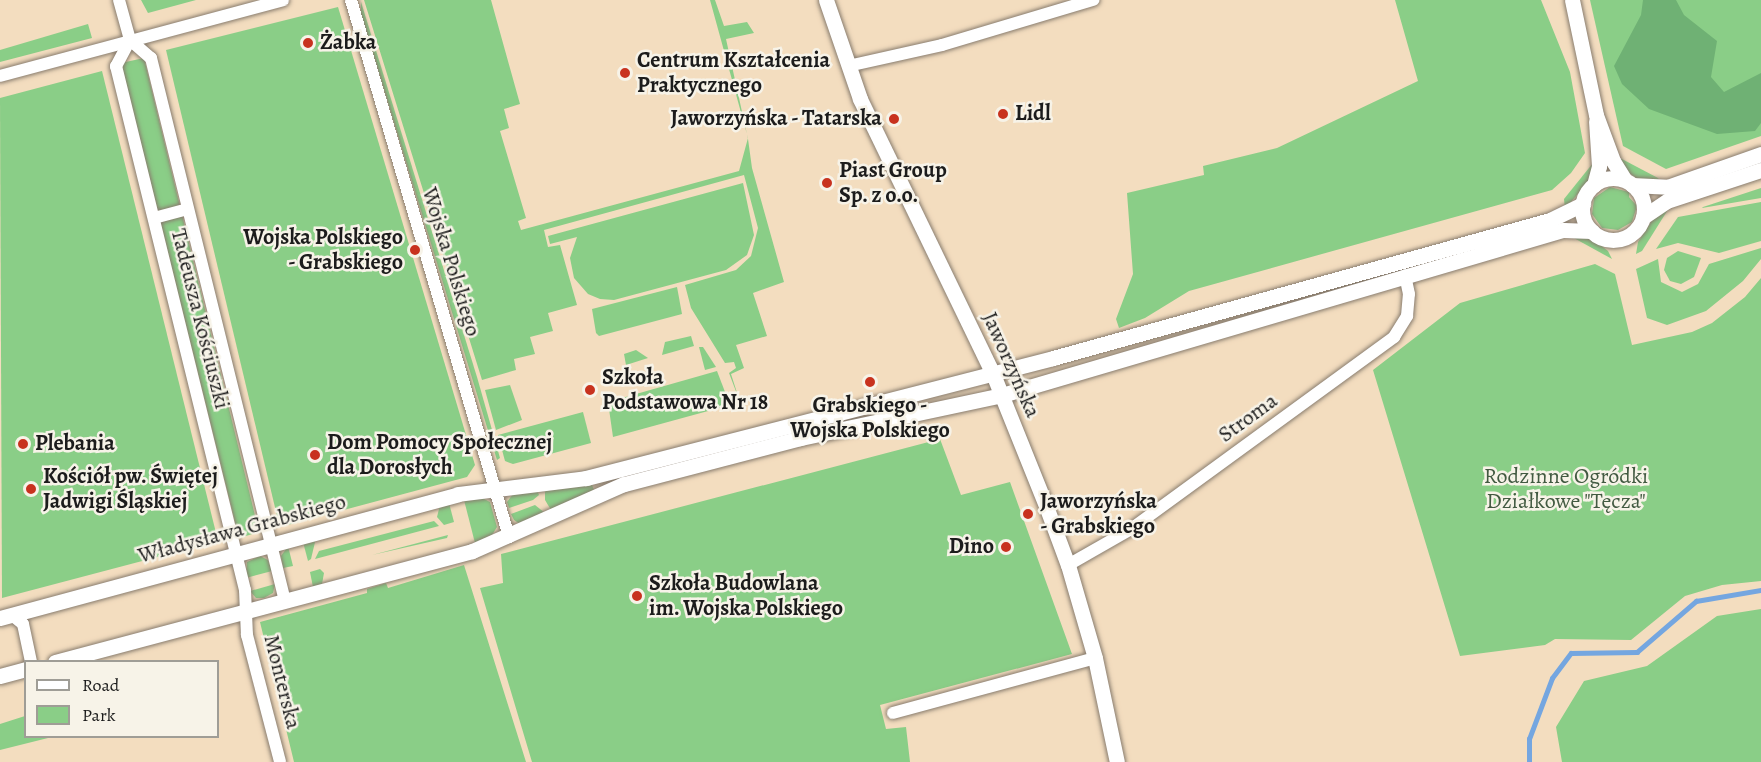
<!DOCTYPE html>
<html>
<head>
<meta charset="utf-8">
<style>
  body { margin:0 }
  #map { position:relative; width:1761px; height:762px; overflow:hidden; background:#f3ddbf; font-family:Alegreya,serif }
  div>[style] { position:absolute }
  .green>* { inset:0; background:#8ace87 }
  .forest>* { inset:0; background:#6fb174 }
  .stream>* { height:4.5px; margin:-2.25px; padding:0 2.25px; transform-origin:2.25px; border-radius:2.25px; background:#74a6e0 }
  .roads { filter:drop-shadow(0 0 2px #887c6e) drop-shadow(0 0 2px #887c6e) }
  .minor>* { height:12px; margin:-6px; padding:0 6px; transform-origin:6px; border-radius:6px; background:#fff }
  .tertiary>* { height:15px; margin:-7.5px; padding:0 7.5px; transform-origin:7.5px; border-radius:7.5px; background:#fff }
  .tertiary>.ring { margin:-7.5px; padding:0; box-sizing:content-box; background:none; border:15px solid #fff; border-radius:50% }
  .dots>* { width:16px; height:16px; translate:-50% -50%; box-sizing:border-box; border:3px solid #f7f3e8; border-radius:50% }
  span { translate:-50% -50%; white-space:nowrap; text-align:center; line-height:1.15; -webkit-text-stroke:5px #f7f3e8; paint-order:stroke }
  .poi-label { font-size:22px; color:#1c1c1c; font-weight:700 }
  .left { translate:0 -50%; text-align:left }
  .right { translate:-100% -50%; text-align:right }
  .street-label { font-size:22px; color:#1c1c1c }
  .park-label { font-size:22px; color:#425a41 }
  .legend { position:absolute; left:24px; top:660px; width:195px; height:78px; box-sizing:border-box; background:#f7f3e8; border:2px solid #9f9d96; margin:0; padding:8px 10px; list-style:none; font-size:18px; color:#1c1c1c }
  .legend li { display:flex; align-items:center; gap:12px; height:30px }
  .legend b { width:30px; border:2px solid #9f9d96 }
</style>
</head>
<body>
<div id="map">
  <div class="green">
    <i style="clip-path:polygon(141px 0,196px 0,148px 13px)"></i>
    <i style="clip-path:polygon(364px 0,491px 0,520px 104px,504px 109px,509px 128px,500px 131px,526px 218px,518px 221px,521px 230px,739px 171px,748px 138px,710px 0,715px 0,724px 26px,747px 22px,754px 33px,726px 39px,748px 139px,752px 168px,784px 282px,753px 293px,767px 336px,736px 345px,744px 368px,731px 374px,740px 402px,729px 373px,736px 368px,734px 362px,725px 363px,691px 308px,685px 285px,736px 270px,751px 256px,758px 228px,744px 175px,544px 230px,548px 247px,560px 245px,577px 305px,548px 313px,553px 331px,530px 337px,535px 354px,514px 359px,516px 370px,482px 380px)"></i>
    <i style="clip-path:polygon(1395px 0,1541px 0,1570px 72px,1585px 153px,1571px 173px,1552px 190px,1189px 291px,1145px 318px,1119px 328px,1116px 319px,1133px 274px,1127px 193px,1204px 175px,1203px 166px,1277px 148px,1418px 81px)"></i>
    <i style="clip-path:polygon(1590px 0,1761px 0,1761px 136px,1666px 169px,1623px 146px)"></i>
    <i style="clip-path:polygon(361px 2px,477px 377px,500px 458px,497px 460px,361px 14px)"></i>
    <i style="clip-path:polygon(338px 7px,475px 465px,467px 477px,284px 526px,278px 520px,166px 50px)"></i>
    <i style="clip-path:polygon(88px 24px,92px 38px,0 62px,0 50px)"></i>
    <i style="clip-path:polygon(144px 58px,259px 532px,239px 538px,121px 63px)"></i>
    <i style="clip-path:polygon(102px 71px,218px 541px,2px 598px,0 98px)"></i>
    <i style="clip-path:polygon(1620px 158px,1658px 178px,1660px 181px,1641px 181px,1626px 171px)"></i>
    <i style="clip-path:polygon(1593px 163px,1588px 182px,1565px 209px,1564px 199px)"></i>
    <i style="clip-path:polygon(743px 183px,754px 235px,747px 255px,726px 270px,614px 300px,600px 299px,588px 294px,574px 278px,570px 258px,577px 237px,550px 244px,548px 236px)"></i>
    <i style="clip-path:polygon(1610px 187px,1629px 192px,1629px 197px,1637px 206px,1632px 222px,1618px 230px,1602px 228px,1592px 214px,1594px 198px)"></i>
    <i style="clip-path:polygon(1761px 188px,1761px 198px,1702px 208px,1703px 207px)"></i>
    <i style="clip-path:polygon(1761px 202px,1761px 241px,1719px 253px,1678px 243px,1656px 249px,1678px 217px)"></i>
    <i style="clip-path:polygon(1669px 208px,1642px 251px,1636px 254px,1638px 242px,1653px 219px)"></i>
    <i style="clip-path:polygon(1589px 236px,1608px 251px,1612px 259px,1572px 237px)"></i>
    <i style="clip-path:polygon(1761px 248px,1761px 259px,1743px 281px,1706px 311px,1667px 325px,1647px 318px,1636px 269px,1658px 259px,1661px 282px,1682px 292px,1698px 284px,1709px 264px)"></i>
    <i style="clip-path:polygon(1678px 251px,1701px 258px,1694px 277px,1681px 284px,1670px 281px,1664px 270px,1667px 258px)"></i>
    <i style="clip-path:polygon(1595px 264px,1615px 274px,1632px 345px,1692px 332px,1712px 323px,1745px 297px,1761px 278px,1761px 581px,1722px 585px,1685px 596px,1631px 640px,1555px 639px,1545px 645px,1460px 656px,1373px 370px,1460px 303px)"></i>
    <i style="clip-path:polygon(677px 287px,682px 314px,599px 336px,596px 333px,592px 309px)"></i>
    <i style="clip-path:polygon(691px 336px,694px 346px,662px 355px,665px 342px)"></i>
    <i style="clip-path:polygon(699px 347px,703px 347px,716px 367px,705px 370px)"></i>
    <i style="clip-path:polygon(636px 350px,648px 358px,626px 365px,624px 354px)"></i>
    <i style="clip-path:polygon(717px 371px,730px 405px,613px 437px,608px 402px)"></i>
    <i style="clip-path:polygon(510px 385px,522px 420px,496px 430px,485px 390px)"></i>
    <i style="clip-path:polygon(583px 412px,591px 443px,513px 464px,505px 461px,498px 435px)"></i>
    <i style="clip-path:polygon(940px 439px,961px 495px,1010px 482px,1072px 654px,880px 705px,886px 729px,906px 727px,910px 762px,532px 762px,480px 588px,503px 583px,501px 554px)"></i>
    <i style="clip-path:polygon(592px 485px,594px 490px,551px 510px,545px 500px,545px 489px)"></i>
    <i style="clip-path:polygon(537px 490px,539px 495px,533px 500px,509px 508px,507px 502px,515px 491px)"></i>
    <i style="clip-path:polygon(478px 496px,490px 502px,497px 527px,492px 535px,475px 543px,464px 500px)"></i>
    <i style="clip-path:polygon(449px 503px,454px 522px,444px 525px,437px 517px,440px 505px)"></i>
    <i style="clip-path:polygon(535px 505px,545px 513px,520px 524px,514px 520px,511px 514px)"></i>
    <i style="clip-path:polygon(434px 521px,439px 526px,315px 559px,319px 551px)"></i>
    <i style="clip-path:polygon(448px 535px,447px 538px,372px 555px)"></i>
    <i style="clip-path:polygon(316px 538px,311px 559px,308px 561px,303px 542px)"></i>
    <i style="clip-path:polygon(288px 546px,293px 566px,283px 568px,281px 556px)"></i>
    <i style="clip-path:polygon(260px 556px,268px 560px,272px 571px,246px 578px,247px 562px)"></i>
    <i style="clip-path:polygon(464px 565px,526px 762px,294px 762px,260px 622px,367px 593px,367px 589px,386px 583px,388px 588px)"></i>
    <i style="clip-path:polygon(320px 569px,324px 573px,322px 584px,313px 587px,310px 572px)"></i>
    <i style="clip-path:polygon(275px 584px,273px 593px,264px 598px,256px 598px,250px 591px)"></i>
    <i style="clip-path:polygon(1761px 609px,1761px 762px,1562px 762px,1556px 727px,1584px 681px,1647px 666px,1717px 616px)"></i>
    <i style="clip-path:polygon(25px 716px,26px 736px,52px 737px,0 750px,0 724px)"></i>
  </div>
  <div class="forest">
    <i style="clip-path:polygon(1643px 0,1676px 0,1684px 15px,1717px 41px,1711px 77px,1724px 92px,1761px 73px,1761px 123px,1755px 131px,1717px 134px,1649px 109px,1622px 84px,1614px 66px,1641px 15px)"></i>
  </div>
  <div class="stream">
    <i style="left:1529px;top:762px;width:23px;rotate:-90deg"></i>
    <i style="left:1529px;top:739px;width:65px;rotate:-69.3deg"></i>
    <i style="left:1552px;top:678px;width:31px;rotate:-53deg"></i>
    <i style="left:1571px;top:653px;width:66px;rotate:-0.9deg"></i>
    <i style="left:1637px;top:652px;width:78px;rotate:-40.8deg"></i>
    <i style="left:1696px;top:601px;width:66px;rotate:-9.6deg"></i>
  </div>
  <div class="roads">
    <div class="minor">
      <i style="left:119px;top:0;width:41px;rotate:74.6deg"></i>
      <i style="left:130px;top:40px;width:28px;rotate:41deg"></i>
      <i style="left:151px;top:58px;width:559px;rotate:76.14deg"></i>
      <i style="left:351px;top:0;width:560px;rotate:73.6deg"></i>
      <i style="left:130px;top:40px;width:30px;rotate:118deg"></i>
      <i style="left:116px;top:66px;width:540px;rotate:76.17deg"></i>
      <i style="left:245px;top:590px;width:45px;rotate:87.5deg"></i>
      <i style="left:247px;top:635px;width:131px;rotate:75.4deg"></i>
      <i style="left:848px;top:66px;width:96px;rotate:-12.6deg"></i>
      <i style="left:942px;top:45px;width:158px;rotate:-16.6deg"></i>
      <i style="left:0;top:76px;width:293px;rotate:-15deg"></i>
      <i style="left:154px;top:218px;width:35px;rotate:-15deg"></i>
      <i style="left:1068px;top:565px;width:73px;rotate:-29.7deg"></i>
      <i style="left:1131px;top:529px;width:326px;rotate:-36.1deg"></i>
      <i style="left:1394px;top:337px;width:25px;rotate:-58deg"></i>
      <i style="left:1407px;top:316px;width:22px;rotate:-85deg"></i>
      <i style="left:1409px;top:294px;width:19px;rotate:-102deg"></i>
      <i style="left:12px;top:615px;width:14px;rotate:39deg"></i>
      <i style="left:23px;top:624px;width:39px;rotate:78deg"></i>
      <i style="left:893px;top:713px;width:209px;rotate:-15.2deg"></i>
    </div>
    <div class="tertiary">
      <i style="left:826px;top:0;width:105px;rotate:71deg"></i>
      <i style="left:860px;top:99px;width:305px;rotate:64.2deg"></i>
      <i style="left:993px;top:374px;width:142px;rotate:68.1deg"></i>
      <i style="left:1046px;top:506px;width:63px;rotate:69.6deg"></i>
      <i style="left:1068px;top:565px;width:97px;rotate:73.8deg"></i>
      <i style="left:1095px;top:658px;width:106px;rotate:78.1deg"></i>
      <i style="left:1572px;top:0;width:117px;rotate:78.2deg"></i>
      <i style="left:1596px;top:115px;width:49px;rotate:69.7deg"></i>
      <i style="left:1613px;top:161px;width:22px;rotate:58deg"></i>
      <i class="ring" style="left:1582px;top:178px;width:47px;height:47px"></i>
      <i style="left:1594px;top:185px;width:20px;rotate:-75deg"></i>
      <i style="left:1599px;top:166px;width:45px;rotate:-93.8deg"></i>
      <i style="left:1632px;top:185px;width:35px;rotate:3deg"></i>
      <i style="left:1667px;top:187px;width:100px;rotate:-19.3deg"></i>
      <i style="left:1643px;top:217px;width:29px;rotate:-34deg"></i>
      <i style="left:1667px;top:201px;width:99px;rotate:-18.3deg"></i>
      <i style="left:0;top:618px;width:474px;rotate:-15.1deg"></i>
      <i style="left:458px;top:494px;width:129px;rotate:-7.1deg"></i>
      <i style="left:586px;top:478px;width:482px;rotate:-14.4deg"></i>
      <i style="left:1053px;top:358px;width:516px;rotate:-15.52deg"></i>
      <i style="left:1550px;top:220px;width:37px;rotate:-26deg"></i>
      <i style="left:55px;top:662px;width:432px;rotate:-14.9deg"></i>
      <i style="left:472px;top:551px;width:166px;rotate:-23.8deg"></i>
      <i style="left:624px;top:484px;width:182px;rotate:-14.6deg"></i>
      <i style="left:800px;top:438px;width:207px;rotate:-12deg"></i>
      <i style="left:1002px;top:395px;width:585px;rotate:-16.39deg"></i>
      <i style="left:1563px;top:230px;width:29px;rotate:2deg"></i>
      <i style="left:0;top:676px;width:27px;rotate:-15deg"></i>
    </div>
  </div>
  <div class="dots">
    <i style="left:308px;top:43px;background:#c8321e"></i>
    <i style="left:625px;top:73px;background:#c8321e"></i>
    <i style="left:1003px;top:114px;background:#c8321e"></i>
    <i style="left:894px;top:119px;background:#c8321e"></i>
    <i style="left:827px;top:183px;background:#c8321e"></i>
    <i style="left:415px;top:250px;background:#c8321e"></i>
    <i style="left:870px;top:382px;background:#c8321e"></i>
    <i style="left:590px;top:390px;background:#c8321e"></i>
    <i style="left:23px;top:444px;background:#c8321e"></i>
    <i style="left:315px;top:455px;background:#c8321e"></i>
    <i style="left:31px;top:489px;background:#c8321e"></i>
    <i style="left:1028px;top:514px;background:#c8321e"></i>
    <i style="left:1006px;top:547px;background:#c8321e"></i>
    <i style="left:637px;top:596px;background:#c8321e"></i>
  </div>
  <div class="poi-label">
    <span class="left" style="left:320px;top:43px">Żabka</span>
    <span class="left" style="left:637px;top:73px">Centrum Kształcenia<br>Praktycznego</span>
    <span class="left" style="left:1015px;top:114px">Lidl</span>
    <span class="right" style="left:882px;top:119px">Jaworzyńska - Tatarska</span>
    <span class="left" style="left:839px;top:183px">Piast Group<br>Sp. z o.o.</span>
    <span class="right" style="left:403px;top:250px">Wojska Polskiego<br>- Grabskiego</span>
    <span class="left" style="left:602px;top:390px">Szkoła<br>Podstawowa Nr 18</span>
    <span style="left:870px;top:418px">Grabskiego -<br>Wojska Polskiego</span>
    <span class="left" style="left:327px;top:455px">Dom Pomocy Społecznej<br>dla Dorosłych</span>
    <span class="left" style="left:35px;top:444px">Plebania</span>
    <span class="left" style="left:43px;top:489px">Kościół pw. Świętej<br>Jadwigi Śląskiej</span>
    <span class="left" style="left:1040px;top:514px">Jaworzyńska<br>- Grabskiego</span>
    <span class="right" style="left:994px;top:547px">Dino</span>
    <span class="left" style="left:649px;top:596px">Szkoła Budowlana<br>im. Wojska Polskiego</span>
  </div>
  <div class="street-label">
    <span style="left:451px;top:262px;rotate:73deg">Wojska Polskiego</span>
    <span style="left:200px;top:319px;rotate:76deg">Tadeusza Kościuszki</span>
    <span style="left:1011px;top:365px;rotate:66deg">Jaworzyńska</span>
    <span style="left:1248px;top:418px;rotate:-36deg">Stroma</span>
    <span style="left:242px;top:529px;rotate:-15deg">Władysława Grabskiego</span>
    <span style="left:282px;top:682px;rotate:76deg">Monterska</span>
  </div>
  <div class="park-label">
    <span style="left:1566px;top:489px">Rodzinne Ogródki<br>Działkowe "Tęcza"</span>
  </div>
  <ul class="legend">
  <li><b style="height:8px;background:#fff"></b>Road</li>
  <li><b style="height:16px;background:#8ace87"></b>Park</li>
  </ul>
</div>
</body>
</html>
